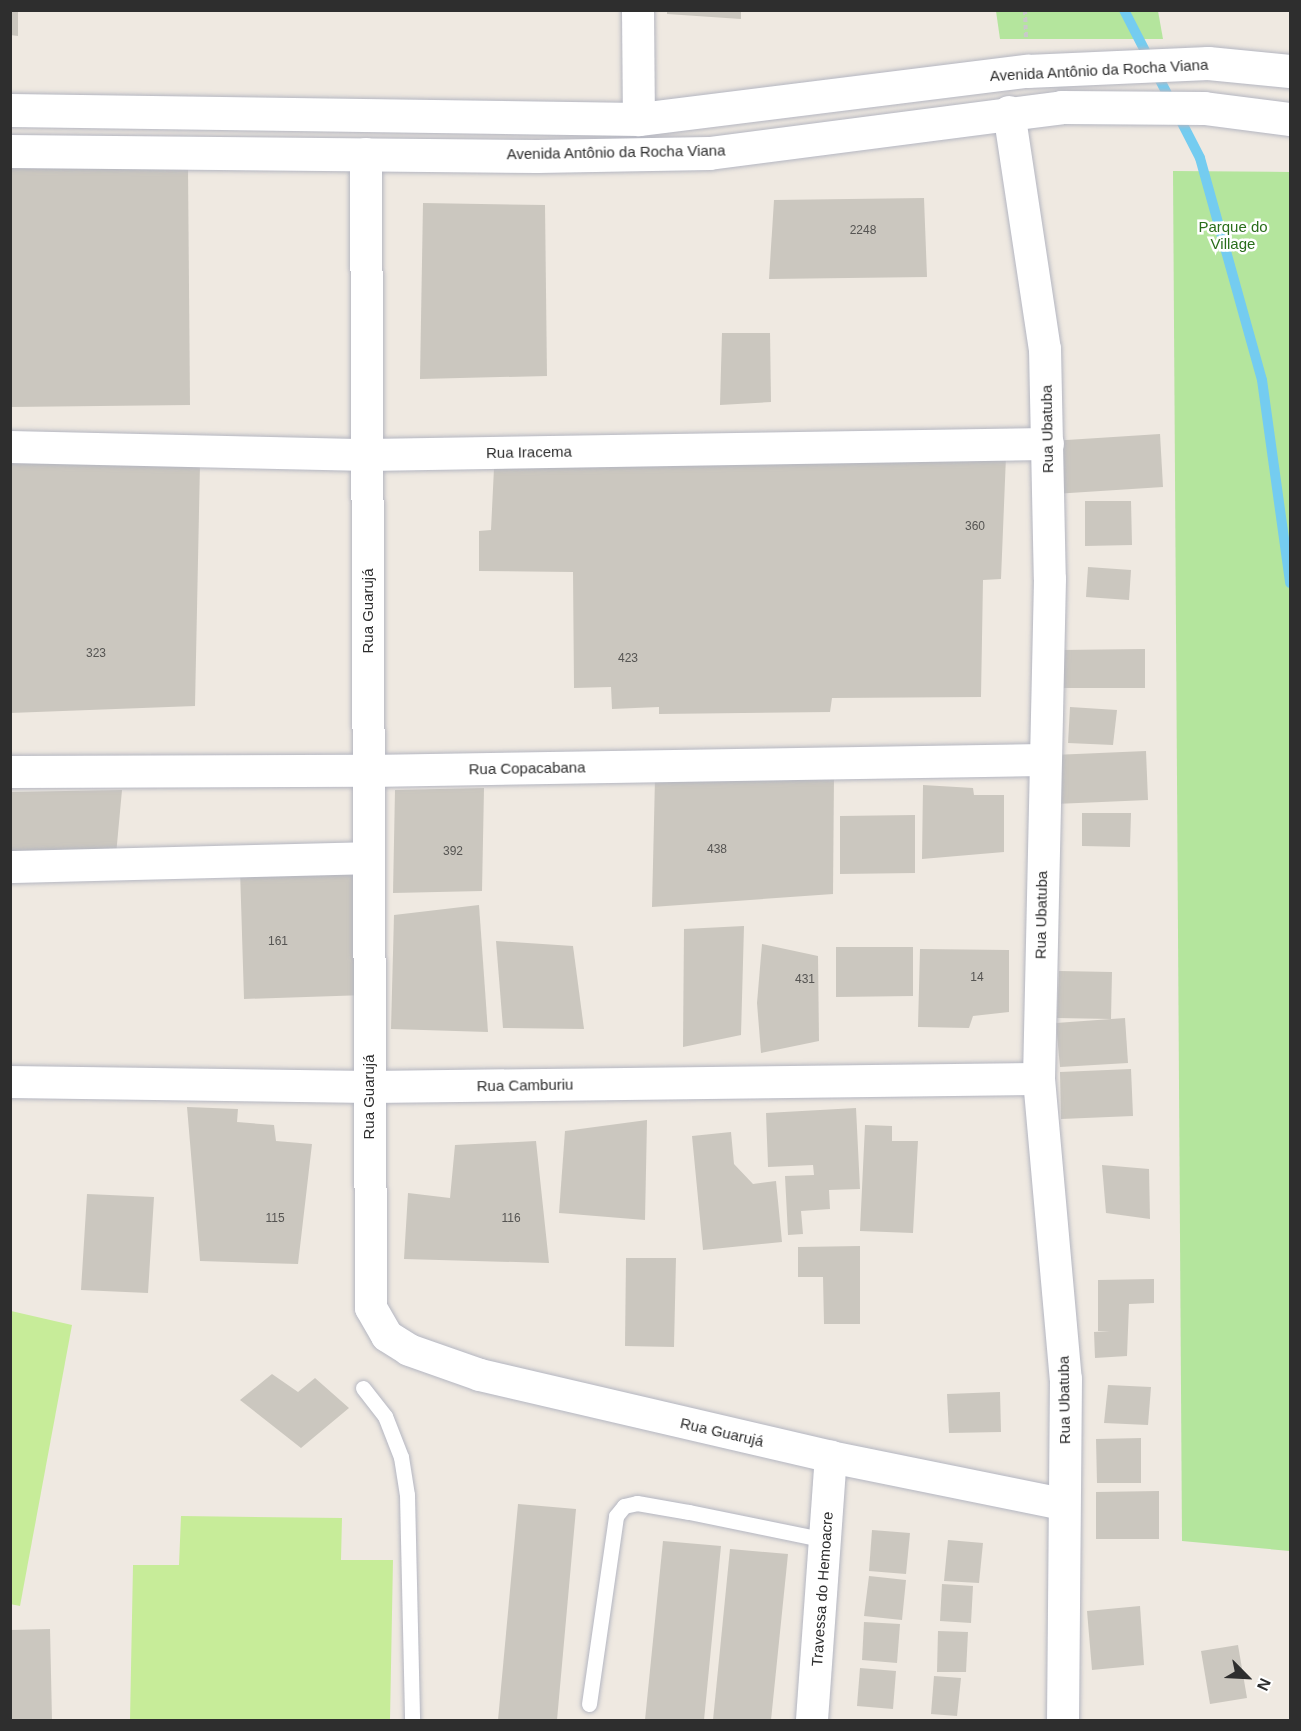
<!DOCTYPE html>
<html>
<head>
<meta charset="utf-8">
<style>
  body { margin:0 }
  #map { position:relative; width:1301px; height:1731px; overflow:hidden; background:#efe9e1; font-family:Arial,sans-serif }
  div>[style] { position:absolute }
  .green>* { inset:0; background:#b4e59d }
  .pitch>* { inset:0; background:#c7ec99 }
  .stream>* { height:10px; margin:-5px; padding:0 5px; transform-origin:5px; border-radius:5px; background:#74ccf0 }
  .building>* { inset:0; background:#cbc7bf }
  .path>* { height:4px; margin-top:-2px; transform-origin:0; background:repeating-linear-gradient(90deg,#c9c9c9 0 4.5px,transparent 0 7.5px) }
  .roads { filter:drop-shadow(0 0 2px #b4b6c1) drop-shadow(0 0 2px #b4b6c1) }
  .lane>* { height:15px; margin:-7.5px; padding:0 7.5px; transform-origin:7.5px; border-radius:7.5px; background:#fff }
  .street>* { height:32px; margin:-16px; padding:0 16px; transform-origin:16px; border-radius:16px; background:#fff }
  .secondary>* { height:33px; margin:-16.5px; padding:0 16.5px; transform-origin:16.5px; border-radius:16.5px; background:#fff }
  span { translate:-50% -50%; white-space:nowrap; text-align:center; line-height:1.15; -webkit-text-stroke:5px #fff; paint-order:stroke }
  .number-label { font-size:12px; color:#555452 }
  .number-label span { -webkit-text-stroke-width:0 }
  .street-label { font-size:15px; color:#2e2e2e }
  .park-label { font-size:15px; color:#2a6e1b }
  .frame { position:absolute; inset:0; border:12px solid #2e2e2e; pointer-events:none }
  .north { position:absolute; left:1217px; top:1647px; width:60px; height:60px; -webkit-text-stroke:4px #fff; paint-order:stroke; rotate:114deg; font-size:16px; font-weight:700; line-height:24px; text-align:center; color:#2e2e2e }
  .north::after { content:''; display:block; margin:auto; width:21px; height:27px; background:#2e2e2e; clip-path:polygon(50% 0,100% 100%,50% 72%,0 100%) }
</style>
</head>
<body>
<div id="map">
  <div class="green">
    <i style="clip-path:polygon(996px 11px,1158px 11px,1163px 39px,1000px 39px)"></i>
    <i style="clip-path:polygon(1173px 171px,1290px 172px,1290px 1551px,1182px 1541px)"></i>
  </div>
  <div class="pitch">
    <i style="clip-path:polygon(11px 1311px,72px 1325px,20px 1606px,10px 1604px)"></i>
    <i style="clip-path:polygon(181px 1516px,342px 1518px,341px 1560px,393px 1560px,390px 1720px,130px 1720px,133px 1565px,179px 1565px)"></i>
  </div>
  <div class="stream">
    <i style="left:1124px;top:10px;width:166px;rotate:62.8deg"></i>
    <i style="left:1200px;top:158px;width:230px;rotate:74.4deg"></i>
    <i style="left:1262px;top:380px;width:205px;rotate:82.1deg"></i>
  </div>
  <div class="building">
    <i style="clip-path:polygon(10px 10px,18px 10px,18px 36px,10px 35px)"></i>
    <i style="clip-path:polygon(667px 10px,741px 10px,741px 19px,667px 14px)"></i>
    <i style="clip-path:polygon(10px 165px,188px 168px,190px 405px,10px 407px)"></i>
    <i style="clip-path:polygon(924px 198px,927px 277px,769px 279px,774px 200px)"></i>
    <i style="clip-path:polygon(423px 203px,545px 205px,547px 376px,420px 379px)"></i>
    <i style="clip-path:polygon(722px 333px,770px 333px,771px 402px,720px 405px)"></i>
    <i style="clip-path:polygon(1160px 434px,1163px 487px,1054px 494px,1051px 441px)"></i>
    <i style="clip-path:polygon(1006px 456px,1001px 579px,983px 580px,981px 697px,832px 698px,830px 712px,659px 714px,659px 707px,612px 709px,611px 687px,574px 688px,573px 572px,479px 571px,479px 531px,491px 530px,494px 468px)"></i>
    <i style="clip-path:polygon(10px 461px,200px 463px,195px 706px,10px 713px)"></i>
    <i style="clip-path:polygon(1085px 501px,1131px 501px,1132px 545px,1085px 546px)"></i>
    <i style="clip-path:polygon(1088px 567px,1131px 570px,1129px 600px,1086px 597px)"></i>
    <i style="clip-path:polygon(1145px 649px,1145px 688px,1060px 688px,1060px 650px)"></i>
    <i style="clip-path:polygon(1070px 707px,1117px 710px,1113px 745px,1068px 743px)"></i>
    <i style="clip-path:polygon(1146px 751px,1148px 800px,1055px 804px,1053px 755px)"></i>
    <i style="clip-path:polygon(834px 774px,833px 894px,652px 907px,655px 778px)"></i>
    <i style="clip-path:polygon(923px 785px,973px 788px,974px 795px,1004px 795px,1004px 852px,922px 859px)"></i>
    <i style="clip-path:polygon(484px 788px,482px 891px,393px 893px,395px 790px)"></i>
    <i style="clip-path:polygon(122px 790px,116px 855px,10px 859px,10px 792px)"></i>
    <i style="clip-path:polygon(1082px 813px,1131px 813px,1130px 847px,1082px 846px)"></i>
    <i style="clip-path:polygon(915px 815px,915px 873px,840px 874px,840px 816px)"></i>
    <i style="clip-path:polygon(363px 865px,366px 995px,244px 999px,240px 869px)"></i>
    <i style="clip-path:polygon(479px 905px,488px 1032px,391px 1029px,394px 915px)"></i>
    <i style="clip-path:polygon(744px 926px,741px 1035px,683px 1047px,684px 929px)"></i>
    <i style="clip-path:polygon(496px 941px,573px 946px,584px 1029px,503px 1028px)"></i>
    <i style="clip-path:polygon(762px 944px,818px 956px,819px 1041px,761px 1053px,757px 1003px)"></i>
    <i style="clip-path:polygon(836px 947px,913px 947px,913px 996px,836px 997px)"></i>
    <i style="clip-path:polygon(920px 949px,1009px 950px,1009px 1012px,973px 1016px,969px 1028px,918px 1027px)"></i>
    <i style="clip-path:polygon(1059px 971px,1112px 972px,1111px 1019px,1057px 1018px)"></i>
    <i style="clip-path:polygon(1125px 1018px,1128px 1063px,1060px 1067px,1056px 1023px)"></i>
    <i style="clip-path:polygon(1131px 1069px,1133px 1116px,1061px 1119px,1060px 1072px)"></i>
    <i style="clip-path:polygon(187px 1107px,238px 1109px,237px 1122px,274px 1125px,276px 1141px,312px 1144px,298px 1264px,200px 1261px)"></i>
    <i style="clip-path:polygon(856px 1108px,860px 1189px,829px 1190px,830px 1209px,801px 1211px,803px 1234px,788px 1235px,785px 1176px,814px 1175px,813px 1165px,768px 1167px,766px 1113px)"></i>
    <i style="clip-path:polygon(647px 1120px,645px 1220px,559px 1213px,565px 1131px)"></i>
    <i style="clip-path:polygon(865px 1125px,892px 1126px,892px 1141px,918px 1141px,913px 1233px,860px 1231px)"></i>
    <i style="clip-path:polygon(731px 1132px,734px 1164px,753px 1184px,776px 1181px,782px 1242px,703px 1250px,692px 1136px)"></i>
    <i style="clip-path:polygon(536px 1141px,549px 1263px,404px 1259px,408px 1193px,450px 1198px,455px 1145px)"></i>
    <i style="clip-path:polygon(1102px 1165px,1149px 1169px,1150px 1219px,1106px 1213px)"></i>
    <i style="clip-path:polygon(87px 1194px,154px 1197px,148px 1293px,81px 1290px)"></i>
    <i style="clip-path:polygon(860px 1246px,860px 1324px,824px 1324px,823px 1277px,798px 1277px,798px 1247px)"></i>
    <i style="clip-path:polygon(626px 1258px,676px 1258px,674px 1347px,625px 1346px)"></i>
    <i style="clip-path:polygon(1154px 1279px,1154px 1303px,1129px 1304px,1127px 1356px,1095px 1358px,1094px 1332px,1110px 1331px,1098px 1331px,1098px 1280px)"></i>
    <i style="clip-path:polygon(272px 1374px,298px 1392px,315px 1378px,349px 1408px,301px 1448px,240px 1400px)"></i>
    <i style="clip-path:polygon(1108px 1385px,1151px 1387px,1148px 1425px,1104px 1423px)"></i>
    <i style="clip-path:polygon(1000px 1392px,1001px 1432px,949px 1433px,947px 1394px)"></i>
    <i style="clip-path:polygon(1141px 1438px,1141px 1483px,1097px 1483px,1096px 1439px)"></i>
    <i style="clip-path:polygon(1159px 1491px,1159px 1539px,1096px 1539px,1096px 1492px)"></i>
    <i style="clip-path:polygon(518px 1504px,576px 1509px,557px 1720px,498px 1720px)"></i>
    <i style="clip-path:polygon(872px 1530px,910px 1533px,906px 1574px,869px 1571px)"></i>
    <i style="clip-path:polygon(948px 1540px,983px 1543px,979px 1583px,944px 1581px)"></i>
    <i style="clip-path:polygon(663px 1541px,721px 1546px,704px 1720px,645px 1720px)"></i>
    <i style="clip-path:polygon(730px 1549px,788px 1554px,771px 1720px,713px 1720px)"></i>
    <i style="clip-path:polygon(869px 1576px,906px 1580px,902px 1620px,864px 1616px)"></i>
    <i style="clip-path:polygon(942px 1584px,973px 1586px,971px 1623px,940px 1621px)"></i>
    <i style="clip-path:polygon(1140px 1606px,1144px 1665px,1092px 1670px,1087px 1611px)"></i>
    <i style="clip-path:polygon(864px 1622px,900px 1624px,897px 1663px,862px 1660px)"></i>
    <i style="clip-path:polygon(50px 1629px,52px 1720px,10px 1720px,10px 1630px)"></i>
    <i style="clip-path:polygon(938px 1631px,968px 1632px,966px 1672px,937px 1672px)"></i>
    <i style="clip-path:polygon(1238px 1645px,1247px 1698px,1210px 1704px,1201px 1651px)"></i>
    <i style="clip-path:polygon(860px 1668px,896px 1671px,893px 1709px,857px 1706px)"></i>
    <i style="clip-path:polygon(934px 1676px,961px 1678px,957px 1716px,931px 1714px)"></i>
  </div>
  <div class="path">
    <i style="left:1025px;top:10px;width:27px;rotate:88deg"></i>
  </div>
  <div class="roads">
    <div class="lane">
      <i style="left:363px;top:1388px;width:36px;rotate:52deg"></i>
      <i style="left:385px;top:1416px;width:44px;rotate:68.7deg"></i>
      <i style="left:401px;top:1457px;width:38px;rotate:81deg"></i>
      <i style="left:407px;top:1495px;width:225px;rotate:88.7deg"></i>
      <i style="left:589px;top:1704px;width:190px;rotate:-81.8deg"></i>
      <i style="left:616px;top:1516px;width:13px;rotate:-51deg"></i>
      <i style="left:624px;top:1506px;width:13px;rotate:-13deg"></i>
      <i style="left:637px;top:1503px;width:53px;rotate:9.8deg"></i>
      <i style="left:689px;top:1512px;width:139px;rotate:11.6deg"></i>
    </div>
    <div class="street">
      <i style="left:638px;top:10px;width:109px;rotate:89.5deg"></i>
      <i style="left:1009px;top:112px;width:240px;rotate:81.4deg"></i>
      <i style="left:1045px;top:349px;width:230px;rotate:88.8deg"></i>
      <i style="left:1050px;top:579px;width:500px;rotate:91.26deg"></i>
      <i style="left:1039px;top:1079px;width:301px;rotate:84.9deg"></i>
      <i style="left:1066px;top:1379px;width:341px;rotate:90.5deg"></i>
      <i style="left:366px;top:154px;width:1154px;rotate:89.75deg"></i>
      <i style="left:371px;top:1308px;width:32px;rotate:60deg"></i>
      <i style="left:387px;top:1336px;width:26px;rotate:32deg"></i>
      <i style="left:409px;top:1350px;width:75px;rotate:19.4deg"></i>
      <i style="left:480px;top:1375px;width:360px;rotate:13.1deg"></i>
      <i style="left:831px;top:1457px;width:237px;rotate:11.5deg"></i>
      <i style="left:10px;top:447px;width:358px;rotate:1.3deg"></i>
      <i style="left:368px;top:455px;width:680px;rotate:-0.93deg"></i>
      <i style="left:10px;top:772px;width:359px;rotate:-0.2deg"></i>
      <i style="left:369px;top:771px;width:674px;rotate:-0.94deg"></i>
      <i style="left:10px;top:867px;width:359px;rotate:-1.4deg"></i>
      <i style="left:10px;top:1082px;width:360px;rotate:0.8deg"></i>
      <i style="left:370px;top:1087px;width:669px;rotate:-0.69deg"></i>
      <i style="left:812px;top:1720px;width:264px;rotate:-85.9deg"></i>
    </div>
    <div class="secondary">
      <i style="left:10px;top:110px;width:629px;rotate:0.82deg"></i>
      <i style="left:639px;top:119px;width:391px;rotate:-7.1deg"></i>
      <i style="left:1027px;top:71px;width:181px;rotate:-2.5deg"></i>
      <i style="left:1208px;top:63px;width:82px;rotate:5.6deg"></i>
      <i style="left:10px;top:151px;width:527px;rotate:0.54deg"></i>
      <i style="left:537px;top:156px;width:172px;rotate:-1deg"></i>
      <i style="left:709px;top:153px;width:355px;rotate:-7.4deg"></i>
      <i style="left:1061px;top:107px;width:143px;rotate:0.4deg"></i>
      <i style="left:1204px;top:108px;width:87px;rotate:7.3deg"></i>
    </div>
  </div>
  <div class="number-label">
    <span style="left:863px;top:231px">2248</span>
    <span style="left:975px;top:527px">360</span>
    <span style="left:96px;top:654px">323</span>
    <span style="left:628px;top:659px">423</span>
    <span style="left:717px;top:850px">438</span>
    <span style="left:453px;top:852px">392</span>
    <span style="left:278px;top:942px">161</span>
    <span style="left:977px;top:978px">14</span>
    <span style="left:805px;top:980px">431</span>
    <span style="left:275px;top:1219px">115</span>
    <span style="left:511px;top:1219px">116</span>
  </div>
  <div class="street-label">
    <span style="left:1099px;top:70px;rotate:-3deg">Avenida Antônio da Rocha Viana</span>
    <span style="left:616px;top:152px;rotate:-1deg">Avenida Antônio da Rocha Viana</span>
    <span style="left:1047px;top:429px;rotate:-91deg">Rua Ubatuba</span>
    <span style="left:529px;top:452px;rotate:-1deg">Rua Iracema</span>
    <span style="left:368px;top:611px;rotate:-90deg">Rua Guarujá</span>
    <span style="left:527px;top:768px;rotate:-1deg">Rua Copacabana</span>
    <span style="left:1041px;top:915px;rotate:-89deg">Rua Ubatuba</span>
    <span style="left:525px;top:1085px;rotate:-1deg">Rua Camburiu</span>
    <span style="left:369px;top:1097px;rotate:-90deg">Rua Guarujá</span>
    <span style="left:1064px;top:1400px;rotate:-91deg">Rua Ubatuba</span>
    <span style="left:722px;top:1432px;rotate:13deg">Rua Guarujá</span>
    <span style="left:822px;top:1589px;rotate:-86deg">Travessa do Hemoacre</span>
  </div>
  <div class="park-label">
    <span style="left:1233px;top:235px">Parque do<br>Village</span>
  </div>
  <div class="frame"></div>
  <div class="north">N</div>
</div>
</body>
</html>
